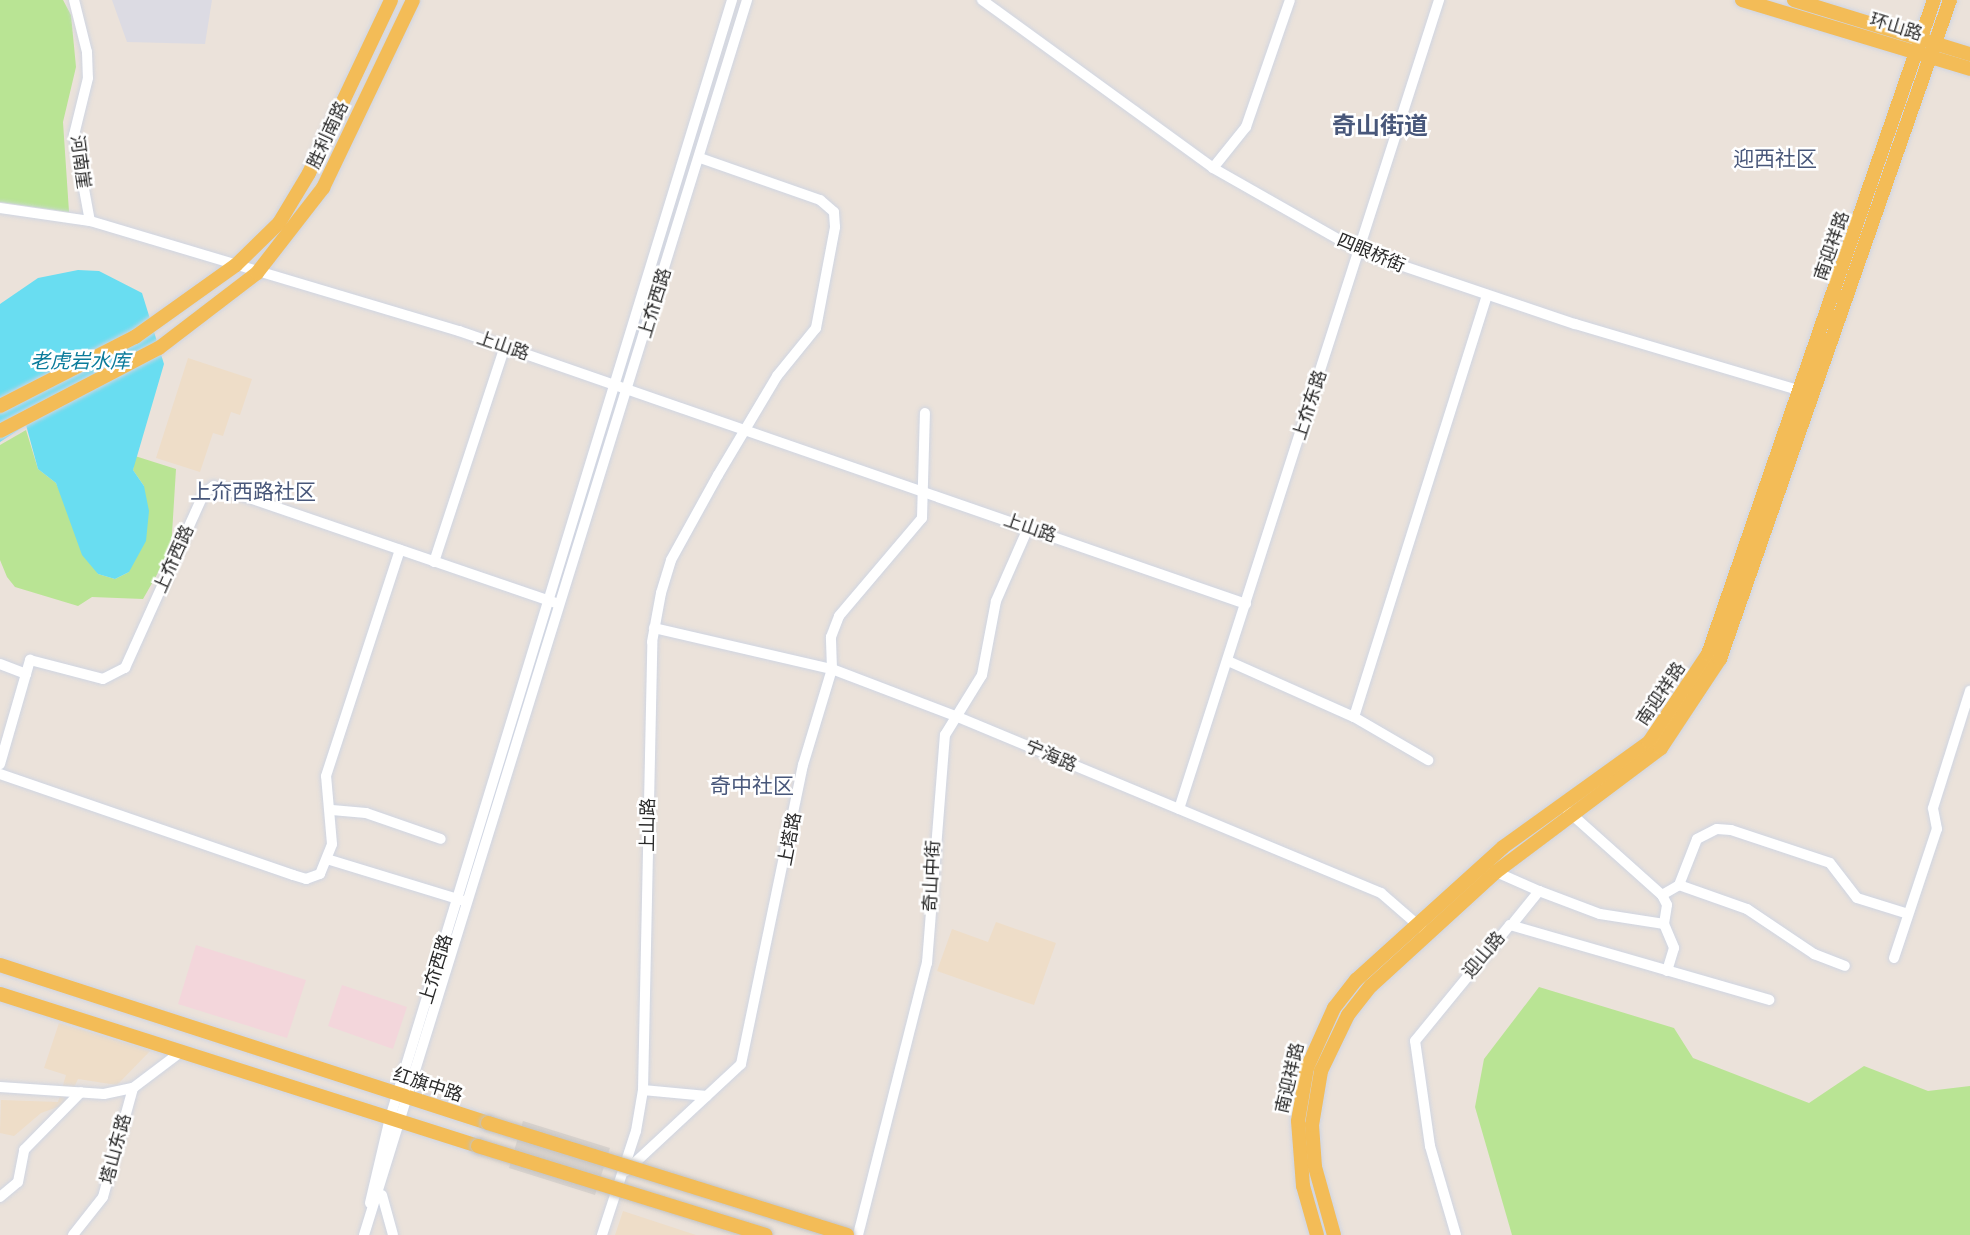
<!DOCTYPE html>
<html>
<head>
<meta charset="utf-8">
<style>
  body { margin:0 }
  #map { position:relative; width:1970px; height:1235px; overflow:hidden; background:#ebe2da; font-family:"Work Sans","Noto Sans SC",sans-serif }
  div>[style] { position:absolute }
  .industrial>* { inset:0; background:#dcdbe3 }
  .education>* { inset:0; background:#eeddc8 }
  .medical>* { inset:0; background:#f3d6db }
  .green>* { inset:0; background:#b9e494 }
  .plaza>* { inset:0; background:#d8d2cd }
  .water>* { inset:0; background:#69ddf1 }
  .roads { filter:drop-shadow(0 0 2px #cfd5e2) drop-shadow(0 0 2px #cfd5e2) }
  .minor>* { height:10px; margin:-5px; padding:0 5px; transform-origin:5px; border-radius:5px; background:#fff }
  .major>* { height:14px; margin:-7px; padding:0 7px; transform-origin:7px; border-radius:7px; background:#f3bc57 }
  .bridges { filter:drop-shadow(0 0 2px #c3c3c3) drop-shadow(0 0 2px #c3c3c3) }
  .major-bridge>* { height:14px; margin:-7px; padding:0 7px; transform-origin:7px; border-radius:7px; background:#f3bc57 }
  span { translate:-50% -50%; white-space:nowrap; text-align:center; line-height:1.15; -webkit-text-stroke:5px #fff; paint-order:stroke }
  .street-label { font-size:18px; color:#292929 }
  .water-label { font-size:20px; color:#0a7b9b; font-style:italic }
  .quarter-label { font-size:21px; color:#48577a }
  .district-label { font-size:24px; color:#48577a; font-weight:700 }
</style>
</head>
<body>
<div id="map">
  <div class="industrial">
    <i style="clip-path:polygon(112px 0,212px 0,205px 44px,127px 42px)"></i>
  </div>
  <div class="education">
    <i style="clip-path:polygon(188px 358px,252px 379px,240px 415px,231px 412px,223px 436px,213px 433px,200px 472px,156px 458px)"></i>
    <i style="clip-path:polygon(996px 922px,1056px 943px,1034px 1005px,937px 971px,952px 929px,988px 942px)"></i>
    <i style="clip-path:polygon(59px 1023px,151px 1050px,117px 1085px,78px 1079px,66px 1104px,41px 1113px,14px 1136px,0 1133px,1px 1100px,58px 1102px,66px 1075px,44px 1068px)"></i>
    <i style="clip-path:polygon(623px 1211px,696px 1235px,615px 1235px)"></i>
  </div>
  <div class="medical">
    <i style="clip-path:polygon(196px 945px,306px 980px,287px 1038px,178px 1004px)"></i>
    <i style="clip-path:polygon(342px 985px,407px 1007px,393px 1049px,328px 1026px)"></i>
  </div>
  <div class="green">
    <i style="clip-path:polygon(0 0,63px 0,71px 15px,76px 67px,63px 122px,69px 212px,0 202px)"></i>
    <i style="clip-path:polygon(26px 430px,38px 469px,56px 483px,98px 574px,115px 579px,129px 572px,144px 486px,133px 470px,135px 456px,176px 469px,171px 550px,143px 599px,92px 597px,78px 606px,15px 587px,7px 577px,0 560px,0 445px)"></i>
    <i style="clip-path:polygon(1539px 987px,1674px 1028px,1693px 1058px,1809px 1103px,1864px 1066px,1928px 1091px,1970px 1086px,1970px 1235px,1512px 1235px,1475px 1107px,1484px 1059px)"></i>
  </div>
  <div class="plaza">
    <i style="clip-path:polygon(523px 1121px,610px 1148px,595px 1195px,509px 1168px)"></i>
  </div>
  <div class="water">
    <i style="clip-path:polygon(78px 270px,99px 271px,142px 293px,164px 364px,133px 470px,144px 486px,149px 511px,146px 541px,129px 572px,115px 579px,98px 574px,82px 555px,56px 483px,38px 469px,26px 425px,0 442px,0 304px,38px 278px)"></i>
  </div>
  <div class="roads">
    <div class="minor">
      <i style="left:74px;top:0;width:54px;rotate:76deg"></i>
      <i style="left:87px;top:52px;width:26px;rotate:88deg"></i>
      <i style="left:88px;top:78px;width:59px;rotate:103.8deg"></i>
      <i style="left:74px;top:135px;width:87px;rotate:79.5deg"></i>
      <i style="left:982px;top:0;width:286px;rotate:36deg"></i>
      <i style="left:1213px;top:168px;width:168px;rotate:29.6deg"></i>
      <i style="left:1359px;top:251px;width:228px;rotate:18.7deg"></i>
      <i style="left:1575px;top:324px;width:239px;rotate:16.5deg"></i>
      <i style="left:1213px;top:168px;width:53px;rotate:-51.2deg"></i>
      <i style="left:1246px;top:127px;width:134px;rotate:-70.9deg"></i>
      <i style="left:0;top:208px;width:91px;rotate:8.2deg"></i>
      <i style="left:90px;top:221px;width:385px;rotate:16.6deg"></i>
      <i style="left:459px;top:331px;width:833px;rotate:19.13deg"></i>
      <i style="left:434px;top:562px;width:227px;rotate:-71.8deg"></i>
      <i style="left:654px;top:628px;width:183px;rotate:13deg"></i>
      <i style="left:832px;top:669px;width:135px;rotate:20.9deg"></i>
      <i style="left:958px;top:717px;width:458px;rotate:22.6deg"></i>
      <i style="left:1381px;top:893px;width:61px;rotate:41deg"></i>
      <i style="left:1228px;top:661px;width:138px;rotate:24deg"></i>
      <i style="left:1354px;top:717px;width:86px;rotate:30.2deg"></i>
      <i style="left:0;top:664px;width:28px;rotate:21deg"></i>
      <i style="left:26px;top:674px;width:15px;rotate:-74deg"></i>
      <i style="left:30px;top:660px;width:75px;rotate:14.6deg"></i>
      <i style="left:103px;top:679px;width:25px;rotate:-27deg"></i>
      <i style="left:125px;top:668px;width:192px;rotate:-65.7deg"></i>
      <i style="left:204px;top:493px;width:12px;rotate:-35deg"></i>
      <i style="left:214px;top:486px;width:361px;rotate:18.9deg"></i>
      <i style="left:1354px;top:717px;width:442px;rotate:-72.5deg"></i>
      <i style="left:0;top:764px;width:94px;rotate:-73.9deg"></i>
      <i style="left:0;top:774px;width:310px;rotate:19deg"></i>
      <i style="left:293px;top:875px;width:14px;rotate:17deg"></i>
      <i style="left:306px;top:879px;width:15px;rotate:-20deg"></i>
      <i style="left:320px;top:874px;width:32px;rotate:-68deg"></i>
      <i style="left:332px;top:844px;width:68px;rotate:-95deg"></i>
      <i style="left:326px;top:776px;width:238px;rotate:-71.9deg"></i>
      <i style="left:1179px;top:809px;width:850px;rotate:-72.18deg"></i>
      <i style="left:332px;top:810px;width:34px;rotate:5deg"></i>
      <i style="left:366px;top:813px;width:79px;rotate:19.1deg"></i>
      <i style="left:1568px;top:811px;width:126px;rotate:41.8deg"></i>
      <i style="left:1662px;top:895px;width:11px;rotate:63deg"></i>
      <i style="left:1667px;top:905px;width:19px;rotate:99deg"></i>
      <i style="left:330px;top:860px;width:137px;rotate:17deg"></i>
      <i style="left:1496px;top:872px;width:47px;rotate:23.8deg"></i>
      <i style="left:1679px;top:885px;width:49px;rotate:-68.6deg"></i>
      <i style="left:1697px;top:839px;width:22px;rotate:-27deg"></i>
      <i style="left:1717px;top:829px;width:14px;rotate:4deg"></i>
      <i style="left:1731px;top:830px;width:104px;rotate:18.4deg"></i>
      <i style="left:1830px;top:863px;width:44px;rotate:52.4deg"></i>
      <i style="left:1857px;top:898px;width:53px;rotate:17.4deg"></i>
      <i style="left:1662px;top:895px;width:20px;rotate:-30deg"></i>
      <i style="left:1679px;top:885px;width:72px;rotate:19.4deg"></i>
      <i style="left:1747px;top:909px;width:81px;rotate:33.9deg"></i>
      <i style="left:1814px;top:954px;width:33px;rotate:21deg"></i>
      <i style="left:1514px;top:922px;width:40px;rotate:-51deg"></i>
      <i style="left:1539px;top:891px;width:65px;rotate:20.7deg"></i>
      <i style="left:1600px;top:914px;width:65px;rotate:8.9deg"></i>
      <i style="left:1664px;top:924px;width:26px;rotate:67deg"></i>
      <i style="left:1674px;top:948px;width:24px;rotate:107deg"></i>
      <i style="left:1894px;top:958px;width:136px;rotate:-71.6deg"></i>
      <i style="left:1937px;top:829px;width:21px;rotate:-101deg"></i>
      <i style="left:1933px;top:808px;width:123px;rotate:-72.5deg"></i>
      <i style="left:0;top:1087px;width:104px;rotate:3.9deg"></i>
      <i style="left:104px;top:1094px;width:30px;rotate:-12deg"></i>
      <i style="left:133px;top:1088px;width:61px;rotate:-37.1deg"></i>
      <i style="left:643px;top:1090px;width:64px;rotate:5.4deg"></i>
      <i style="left:626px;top:1171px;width:157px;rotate:-42.9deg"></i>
      <i style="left:741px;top:1064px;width:305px;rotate:-78.3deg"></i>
      <i style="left:803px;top:765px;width:100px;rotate:-73.2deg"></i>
      <i style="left:832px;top:669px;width:32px;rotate:-92deg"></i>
      <i style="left:831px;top:637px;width:22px;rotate:-69deg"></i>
      <i style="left:839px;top:616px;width:128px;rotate:-49.7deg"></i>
      <i style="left:922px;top:518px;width:105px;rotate:-88.4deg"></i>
      <i style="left:382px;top:1195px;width:41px;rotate:74.6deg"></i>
      <i style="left:0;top:1197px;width:23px;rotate:-40deg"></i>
      <i style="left:18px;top:1182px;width:33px;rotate:-79deg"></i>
      <i style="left:24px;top:1150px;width:81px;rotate:-45.5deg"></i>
      <i style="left:370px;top:1203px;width:87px;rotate:-76.8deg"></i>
      <i style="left:390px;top:1118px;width:1169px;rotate:-72.99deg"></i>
      <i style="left:73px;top:1235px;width:48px;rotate:-51.7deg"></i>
      <i style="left:103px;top:1197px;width:113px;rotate:-74.6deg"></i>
      <i style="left:364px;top:1235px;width:1293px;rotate:-72.77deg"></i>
      <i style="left:602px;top:1235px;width:109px;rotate:-71.9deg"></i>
      <i style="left:636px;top:1131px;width:42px;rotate:-80.3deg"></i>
      <i style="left:643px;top:1090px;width:448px;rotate:-88.8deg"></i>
      <i style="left:652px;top:642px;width:50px;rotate:-79.6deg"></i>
      <i style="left:661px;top:593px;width:34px;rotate:-73deg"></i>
      <i style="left:671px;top:560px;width:97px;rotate:-61.1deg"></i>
      <i style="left:718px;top:475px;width:115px;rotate:-59.2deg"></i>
      <i style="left:777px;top:376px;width:62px;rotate:-50.9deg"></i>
      <i style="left:816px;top:328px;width:103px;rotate:-79.3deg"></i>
      <i style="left:835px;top:227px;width:15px;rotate:-94deg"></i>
      <i style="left:834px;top:212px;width:18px;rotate:-139deg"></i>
      <i style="left:820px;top:200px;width:127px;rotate:-160.7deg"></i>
      <i style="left:858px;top:1235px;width:281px;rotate:-75.8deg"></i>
      <i style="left:927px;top:963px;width:229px;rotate:-85.5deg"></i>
      <i style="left:945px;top:735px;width:70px;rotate:-58.3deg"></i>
      <i style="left:982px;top:675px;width:75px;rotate:-79.3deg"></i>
      <i style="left:996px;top:601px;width:80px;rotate:-66.3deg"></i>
      <i style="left:1456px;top:1235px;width:93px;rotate:-106.3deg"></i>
      <i style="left:1430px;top:1146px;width:106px;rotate:-98.1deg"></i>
      <i style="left:1415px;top:1041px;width:150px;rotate:-50.7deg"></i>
      <i style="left:1510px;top:925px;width:270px;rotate:16.1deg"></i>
    </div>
    <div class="major">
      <i style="left:1742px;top:0;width:238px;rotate:16.8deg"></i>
      <i style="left:1794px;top:0;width:184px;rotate:17.1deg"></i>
      <i style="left:0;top:406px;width:152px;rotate:-27.1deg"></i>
      <i style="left:135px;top:337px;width:124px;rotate:-35.5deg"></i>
      <i style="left:236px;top:265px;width:60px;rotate:-44.3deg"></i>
      <i style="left:279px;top:223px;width:58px;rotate:-59deg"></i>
      <i style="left:309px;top:173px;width:191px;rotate:-64.6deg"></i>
      <i style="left:0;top:431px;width:179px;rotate:-27.6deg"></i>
      <i style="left:159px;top:348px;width:123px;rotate:-37.4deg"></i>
      <i style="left:257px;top:273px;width:108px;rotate:-52.2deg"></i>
      <i style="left:323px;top:188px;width:208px;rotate:-64.4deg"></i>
      <i style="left:0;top:965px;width:513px;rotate:17.94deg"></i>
      <i style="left:0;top:994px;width:502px;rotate:17.64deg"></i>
      <i style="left:1317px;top:1235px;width:51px;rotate:-105.9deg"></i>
      <i style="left:1303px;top:1186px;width:65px;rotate:-94.4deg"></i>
      <i style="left:1298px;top:1121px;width:54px;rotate:-80.4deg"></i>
      <i style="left:1307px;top:1068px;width:66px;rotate:-65.8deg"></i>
      <i style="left:1334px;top:1008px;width:36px;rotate:-52deg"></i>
      <i style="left:1356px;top:980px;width:198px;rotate:-42.1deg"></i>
      <i style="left:1503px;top:847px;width:180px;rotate:-35.7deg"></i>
      <i style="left:1649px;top:742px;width:106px;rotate:-56.2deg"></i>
      <i style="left:1708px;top:654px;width:692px;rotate:-70.94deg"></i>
      <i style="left:1334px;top:1235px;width:71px;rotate:-105.6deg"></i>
      <i style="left:1315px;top:1167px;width:42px;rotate:-94.1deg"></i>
      <i style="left:1312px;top:1125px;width:55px;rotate:-80.5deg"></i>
      <i style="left:1321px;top:1071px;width:62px;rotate:-64.3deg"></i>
      <i style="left:1348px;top:1015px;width:37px;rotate:-52deg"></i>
      <i style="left:1371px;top:986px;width:169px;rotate:-42.4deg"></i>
      <i style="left:1496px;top:872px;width:206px;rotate:-36.9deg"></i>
      <i style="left:1661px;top:748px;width:107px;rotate:-56.5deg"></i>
      <i style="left:1720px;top:659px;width:698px;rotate:-70.76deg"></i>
    </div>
  </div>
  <div class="bridges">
    <div class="major-bridge">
      <i style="left:488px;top:1123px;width:376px;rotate:17.3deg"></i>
      <i style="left:478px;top:1146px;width:301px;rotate:17.2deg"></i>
    </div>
  </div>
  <div class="street-label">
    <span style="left:1896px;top:27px;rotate:17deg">环山路</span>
    <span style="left:328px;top:135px;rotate:-65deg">胜利南路</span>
    <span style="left:80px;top:162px;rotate:82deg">河南崖</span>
    <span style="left:1832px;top:246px;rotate:-71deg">南迎祥路</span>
    <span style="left:1371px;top:253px;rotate:23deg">四眼桥街</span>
    <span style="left:655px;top:303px;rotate:-73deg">上夼西路</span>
    <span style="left:503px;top:346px;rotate:19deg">上山路</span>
    <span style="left:1310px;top:405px;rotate:-72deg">上夼东路</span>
    <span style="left:1030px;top:528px;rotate:19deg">上山路</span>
    <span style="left:174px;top:559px;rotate:-66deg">上夼西路</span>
    <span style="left:1661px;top:694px;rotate:-56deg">南迎祥路</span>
    <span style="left:1051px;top:756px;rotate:23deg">宁海路</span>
    <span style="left:648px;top:825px;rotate:-89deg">上山路</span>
    <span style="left:790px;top:839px;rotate:-79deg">上塔路</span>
    <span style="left:932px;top:876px;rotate:-87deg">奇山中街</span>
    <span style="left:1484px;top:955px;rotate:-50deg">迎山路</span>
    <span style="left:436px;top:969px;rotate:-73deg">上夼西路</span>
    <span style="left:1290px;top:1078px;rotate:-77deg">南迎祥路</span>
    <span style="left:428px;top:1085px;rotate:18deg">红旗中路</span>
    <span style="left:116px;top:1149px;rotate:-75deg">塔山东路</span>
  </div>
  <div class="water-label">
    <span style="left:80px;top:361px">老虎岩水库</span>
  </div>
  <div class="quarter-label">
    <span style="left:1775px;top:159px">迎西社区</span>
    <span style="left:253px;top:492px">上夼西路社区</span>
    <span style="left:752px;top:786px">奇中社区</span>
  </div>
  <div class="district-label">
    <span style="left:1380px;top:127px">奇山街道</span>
  </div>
</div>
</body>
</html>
